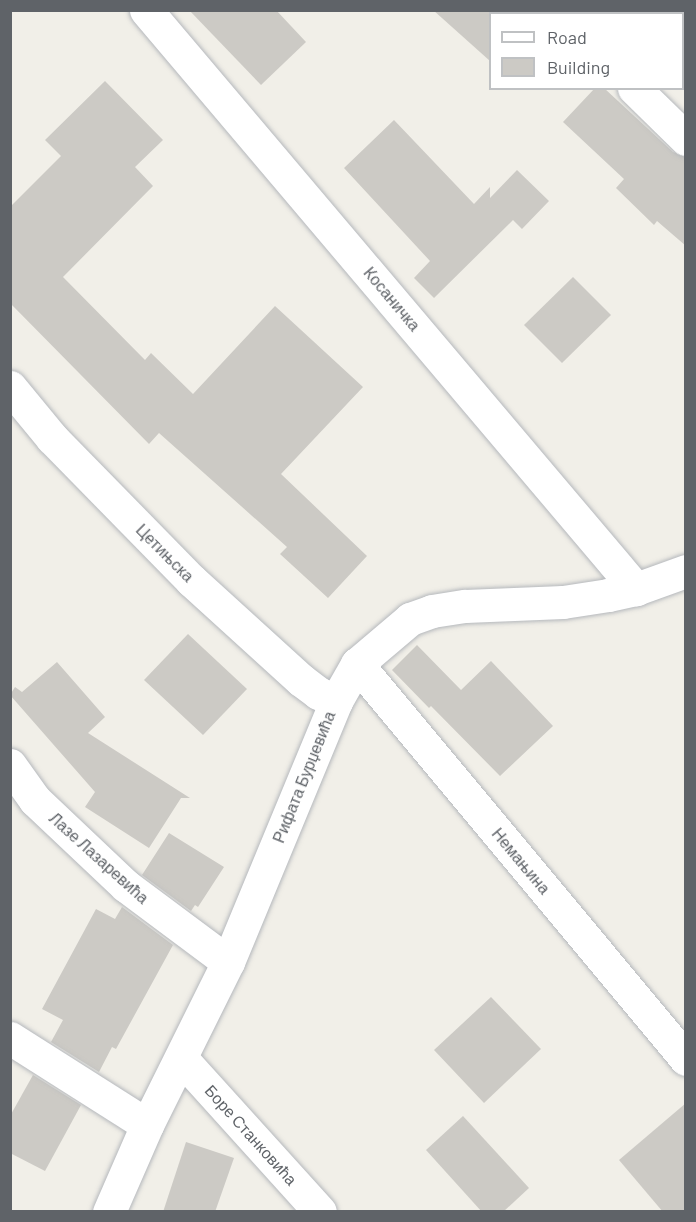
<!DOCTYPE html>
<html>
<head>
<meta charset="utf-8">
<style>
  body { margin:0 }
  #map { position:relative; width:696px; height:1222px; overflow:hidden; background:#f1efe8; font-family:Barlow,sans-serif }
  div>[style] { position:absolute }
  .building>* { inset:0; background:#cccac5 }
  .roads { filter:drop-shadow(0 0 2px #b5b8bc) drop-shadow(0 0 2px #b5b8bc) }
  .minor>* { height:33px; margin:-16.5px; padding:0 16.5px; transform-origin:16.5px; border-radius:16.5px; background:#fff }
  span { translate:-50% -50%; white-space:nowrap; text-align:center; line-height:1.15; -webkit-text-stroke:4.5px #fff; paint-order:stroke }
  .street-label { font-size:16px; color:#5f6368 }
  .frame { position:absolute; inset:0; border:12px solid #5f6368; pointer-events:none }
  .legend { position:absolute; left:489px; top:12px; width:195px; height:78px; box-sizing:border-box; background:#fff; border:2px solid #bfc1c3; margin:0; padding:8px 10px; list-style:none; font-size:18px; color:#5f6368 }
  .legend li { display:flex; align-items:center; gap:12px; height:30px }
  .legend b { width:30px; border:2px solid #bfc1c3 }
</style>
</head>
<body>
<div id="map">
  <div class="building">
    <i style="clip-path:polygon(189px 10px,276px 10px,306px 42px,261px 85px)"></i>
    <i style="clip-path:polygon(433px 10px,490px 10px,490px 61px)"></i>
    <i style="clip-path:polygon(105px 81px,163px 140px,135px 167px,153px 186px,63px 277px,145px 360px,151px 353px,193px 394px,275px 306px,363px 387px,281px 474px,367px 556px,328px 598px,280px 554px,287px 547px,159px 433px,149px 444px,10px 303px,10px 207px,61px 156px,45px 140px)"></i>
    <i style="clip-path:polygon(595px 88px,604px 88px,673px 152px,686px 157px,686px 246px,657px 221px,654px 225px,616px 188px,624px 179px,563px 122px)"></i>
    <i style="clip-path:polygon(394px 120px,474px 204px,490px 187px,490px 198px,517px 170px,549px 201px,522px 229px,513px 220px,434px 298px,414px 278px,430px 261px,344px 168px)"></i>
    <i style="clip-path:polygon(573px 277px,611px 315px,562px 363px,524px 325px)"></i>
    <i style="clip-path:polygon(188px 634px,247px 689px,203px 735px,144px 680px)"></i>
    <i style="clip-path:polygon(417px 645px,461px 690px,491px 661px,553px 726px,500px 776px,431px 706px,429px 708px,392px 670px)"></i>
    <i style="clip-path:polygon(57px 662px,105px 717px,88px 733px,190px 798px,181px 798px,149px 848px,85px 807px,95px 792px,10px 695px,15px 687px,22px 692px)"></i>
    <i style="clip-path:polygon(169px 833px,224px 867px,198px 907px,195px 905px,191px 911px,142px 875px)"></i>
    <i style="clip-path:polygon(122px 907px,173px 945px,116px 1049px,112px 1047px,99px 1072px,51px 1042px,63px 1020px,42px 1009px,96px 909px,115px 919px)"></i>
    <i style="clip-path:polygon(491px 997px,541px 1049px,484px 1103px,434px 1050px)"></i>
    <i style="clip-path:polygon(33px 1075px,81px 1105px,45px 1171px,10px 1153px,10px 1116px)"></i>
    <i style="clip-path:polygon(686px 1103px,686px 1212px,663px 1212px,619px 1160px)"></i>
    <i style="clip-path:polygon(463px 1116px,529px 1188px,503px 1212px,482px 1212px,426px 1150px)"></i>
    <i style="clip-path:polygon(186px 1142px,234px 1158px,215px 1212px,163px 1212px)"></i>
  </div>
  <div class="roads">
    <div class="minor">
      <i style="left:146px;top:10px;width:759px;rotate:49.76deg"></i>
      <i style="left:560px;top:10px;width:4px;rotate:63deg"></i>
      <i style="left:634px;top:88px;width:73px;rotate:44.4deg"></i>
      <i style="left:10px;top:387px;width:66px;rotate:50.5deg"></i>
      <i style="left:52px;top:438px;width:199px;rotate:45.6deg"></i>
      <i style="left:191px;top:580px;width:149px;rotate:42.3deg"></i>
      <i style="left:301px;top:680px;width:21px;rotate:37deg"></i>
      <i style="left:318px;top:693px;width:20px;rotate:24deg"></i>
      <i style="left:357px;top:664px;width:514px;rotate:50.21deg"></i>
      <i style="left:10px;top:765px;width:43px;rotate:54.5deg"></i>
      <i style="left:35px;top:800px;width:125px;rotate:43.4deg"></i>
      <i style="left:126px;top:886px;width:127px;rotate:36.7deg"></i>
      <i style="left:10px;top:1038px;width:162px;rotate:32.4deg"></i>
      <i style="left:181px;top:1058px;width:207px;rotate:47.9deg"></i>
      <i style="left:109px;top:1212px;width:95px;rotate:-66.4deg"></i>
      <i style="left:147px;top:1125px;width:182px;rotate:-63.6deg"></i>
      <i style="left:228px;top:962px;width:282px;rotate:-67.5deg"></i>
      <i style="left:336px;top:701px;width:43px;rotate:-60.4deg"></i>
      <i style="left:357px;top:664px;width:70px;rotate:-40.3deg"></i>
      <i style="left:410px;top:619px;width:23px;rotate:-20deg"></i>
      <i style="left:432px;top:611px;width:33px;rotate:-9deg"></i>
      <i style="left:465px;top:606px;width:98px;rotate:-2.3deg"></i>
      <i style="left:563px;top:602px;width:46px;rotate:-8.8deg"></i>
      <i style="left:608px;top:595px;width:29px;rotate:-12deg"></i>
      <i style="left:636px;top:589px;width:53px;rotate:-19.8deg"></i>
    </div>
  </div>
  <div class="street-label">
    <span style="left:392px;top:299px;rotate:50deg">Косаничка</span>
    <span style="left:165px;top:553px;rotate:45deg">Цетињска</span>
    <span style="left:304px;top:777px;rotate:-68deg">Рифата Бурџевића</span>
    <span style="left:99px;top:858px;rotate:42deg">Лазе Лазаревића</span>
    <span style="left:521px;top:861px;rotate:50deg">Немањина</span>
    <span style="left:251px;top:1135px;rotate:48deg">Боре Станковића</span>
  </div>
  <div class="frame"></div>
  <ul class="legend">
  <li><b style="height:8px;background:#fff"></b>Road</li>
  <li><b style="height:16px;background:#cccac5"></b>Building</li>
  </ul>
</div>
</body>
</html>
